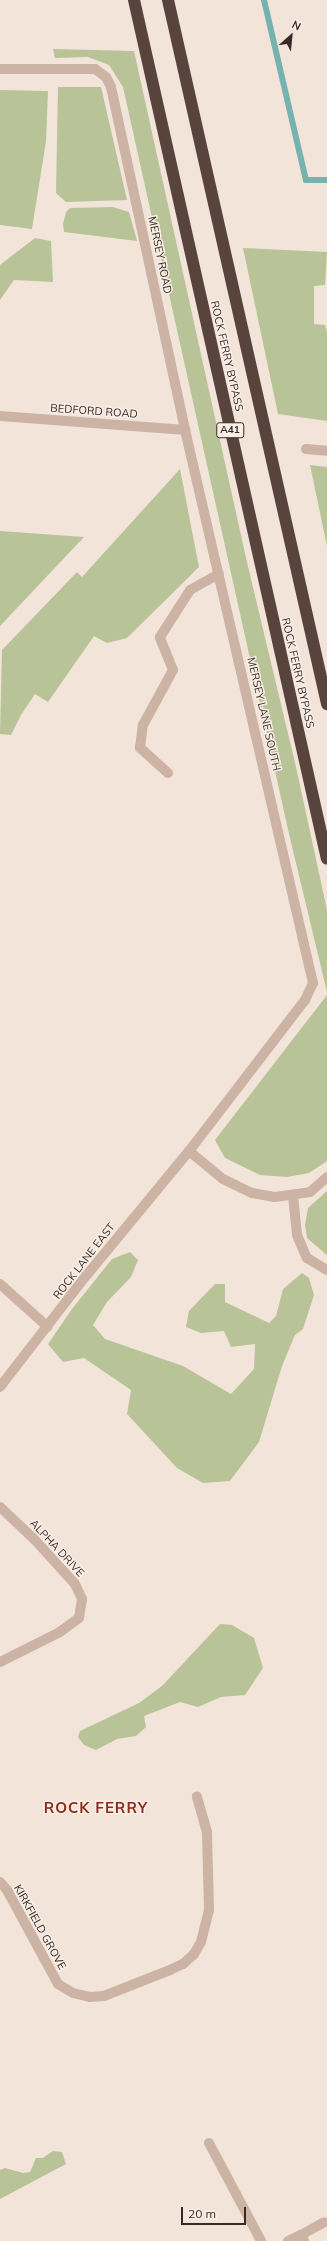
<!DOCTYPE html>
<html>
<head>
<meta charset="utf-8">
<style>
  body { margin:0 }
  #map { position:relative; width:327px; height:2241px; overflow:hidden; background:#f3e4d9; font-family:Mulish,sans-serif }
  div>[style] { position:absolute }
  .green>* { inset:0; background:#b8c398 }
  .stream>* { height:6px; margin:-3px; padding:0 3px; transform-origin:3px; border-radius:3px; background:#76b2af }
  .minor>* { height:10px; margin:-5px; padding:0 5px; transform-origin:5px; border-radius:5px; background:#ccb3a4 }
  .highway>* { height:12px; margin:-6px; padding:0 6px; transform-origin:6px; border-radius:6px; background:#58433d }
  span { translate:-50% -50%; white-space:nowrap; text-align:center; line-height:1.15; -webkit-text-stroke:3px #faefe6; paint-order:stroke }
  .shield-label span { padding:1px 3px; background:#faefe6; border:1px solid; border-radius:3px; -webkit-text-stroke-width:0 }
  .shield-label { font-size:10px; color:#372a26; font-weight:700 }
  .street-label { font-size:11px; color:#372a26 }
  .district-label { font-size:15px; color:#8b2b1a; font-weight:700; letter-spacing:1px }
  .north { position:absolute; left:271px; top:16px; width:40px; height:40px; -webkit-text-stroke:3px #faefe6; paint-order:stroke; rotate:27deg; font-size:11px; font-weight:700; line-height:16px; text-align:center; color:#372a26 }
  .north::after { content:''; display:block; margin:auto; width:14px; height:18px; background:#372a26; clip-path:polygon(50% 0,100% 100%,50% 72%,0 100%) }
  .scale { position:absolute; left:181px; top:2207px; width:65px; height:18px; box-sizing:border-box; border:2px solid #372a26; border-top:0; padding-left:5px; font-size:12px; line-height:14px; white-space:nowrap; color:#372a26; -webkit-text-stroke:3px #faefe6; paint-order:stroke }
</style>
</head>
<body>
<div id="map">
  <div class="green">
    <i style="clip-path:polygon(53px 49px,134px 51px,246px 558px,296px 767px,327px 910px,327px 992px,289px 834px,123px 87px,109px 65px,88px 57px,55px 58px)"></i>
    <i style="clip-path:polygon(58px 87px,101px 87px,127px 200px,66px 202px,56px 193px)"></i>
    <i style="clip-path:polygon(0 90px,48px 91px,46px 141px,32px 229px,0 225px)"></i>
    <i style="clip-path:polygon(113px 207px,129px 212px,137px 241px,64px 232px,63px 224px,66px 212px,70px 208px)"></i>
    <i style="clip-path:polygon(35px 238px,51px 241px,53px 282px,14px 280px,0 300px,0 265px)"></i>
    <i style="clip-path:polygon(243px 248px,327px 252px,325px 285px,314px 286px,314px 324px,325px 325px,327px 332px,327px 421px,278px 414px)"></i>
    <i style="clip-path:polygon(310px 465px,327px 467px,327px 546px)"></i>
    <i style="clip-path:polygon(180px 469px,199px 567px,127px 638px,107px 643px,94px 636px,48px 702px,35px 694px,21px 715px,11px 735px,0 734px,2px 650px,77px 572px,82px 577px)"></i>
    <i style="clip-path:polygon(0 531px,84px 537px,0 626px)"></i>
    <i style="clip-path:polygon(327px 995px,327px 1161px,309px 1173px,287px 1177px,260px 1175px,225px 1158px,215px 1140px)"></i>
    <i style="clip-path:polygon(327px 1191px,327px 1255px,307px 1238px,305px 1225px,308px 1208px)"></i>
    <i style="clip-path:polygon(130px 1252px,138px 1260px,131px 1277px,107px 1302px,93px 1325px,105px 1339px,183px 1366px,231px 1394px,254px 1369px,255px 1344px,231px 1347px,224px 1331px,201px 1333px,186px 1327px,189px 1311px,215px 1284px,225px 1284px,225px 1302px,269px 1323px,276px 1316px,283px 1289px,302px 1273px,309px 1278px,314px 1295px,303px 1329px,295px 1335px,282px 1366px,259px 1442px,230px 1481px,203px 1483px,177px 1468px,127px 1414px,131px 1390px,84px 1358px,63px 1362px,48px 1344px,72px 1309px,112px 1259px)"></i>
    <i style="clip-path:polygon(220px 1624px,232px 1625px,254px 1638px,263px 1668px,245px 1695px,221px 1697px,198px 1707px,180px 1702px,144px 1716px,146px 1727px,136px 1736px,117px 1739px,96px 1750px,84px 1745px,78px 1737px,80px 1731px,139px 1703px,162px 1686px)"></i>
    <i style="clip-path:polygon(53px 2151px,62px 2152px,66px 2164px,0 2199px,0 2170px,5px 2168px,23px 2173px,30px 2172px,36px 2158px,43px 2158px)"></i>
  </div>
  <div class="stream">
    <i style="left:264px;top:0;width:185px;rotate:76.9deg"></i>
    <i style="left:306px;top:180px;width:21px"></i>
  </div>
  <div class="minor">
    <i style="left:0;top:69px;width:95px"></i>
    <i style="left:95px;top:69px;width:14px;rotate:36deg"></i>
    <i style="left:106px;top:77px;width:11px;rotate:63deg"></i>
    <i style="left:111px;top:87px;width:351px;rotate:77.8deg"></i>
    <i style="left:185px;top:430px;width:568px;rotate:76.97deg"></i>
    <i style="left:313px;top:983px;width:19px;rotate:115deg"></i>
    <i style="left:305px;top:1000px;width:190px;rotate:127.5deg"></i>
    <i style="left:189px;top:1151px;width:163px;rotate:129.5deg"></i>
    <i style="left:85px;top:1277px;width:139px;rotate:127.7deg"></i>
    <i style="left:0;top:416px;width:186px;rotate:4.3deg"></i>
    <i style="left:306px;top:449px;width:21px;rotate:5deg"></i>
    <i style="left:168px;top:773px;width:38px;rotate:-138deg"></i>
    <i style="left:140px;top:748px;width:23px;rotate:-83deg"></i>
    <i style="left:143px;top:725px;width:63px;rotate:-61.4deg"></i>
    <i style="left:173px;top:670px;width:35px;rotate:-112deg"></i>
    <i style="left:160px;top:637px;width:56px;rotate:-57.4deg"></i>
    <i style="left:190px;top:590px;width:33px;rotate:-29deg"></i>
    <i style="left:189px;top:1151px;width:44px;rotate:39.5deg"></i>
    <i style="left:223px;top:1179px;width:32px;rotate:26deg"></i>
    <i style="left:252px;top:1193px;width:23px;rotate:10deg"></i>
    <i style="left:275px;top:1197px;width:35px;rotate:-8deg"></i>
    <i style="left:310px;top:1192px;width:23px;rotate:-41deg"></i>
    <i style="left:293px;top:1196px;width:39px;rotate:84deg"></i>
    <i style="left:297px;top:1235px;width:25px;rotate:67deg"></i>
    <i style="left:307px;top:1258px;width:23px;rotate:31deg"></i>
    <i style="left:0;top:1284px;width:64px;rotate:41.9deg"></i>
    <i style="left:0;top:1507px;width:48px;rotate:43.3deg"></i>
    <i style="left:35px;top:1540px;width:59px;rotate:47.7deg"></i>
    <i style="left:75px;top:1584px;width:17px;rotate:65deg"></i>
    <i style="left:82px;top:1599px;width:19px;rotate:99deg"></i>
    <i style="left:79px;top:1618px;width:24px;rotate:144deg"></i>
    <i style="left:60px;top:1632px;width:67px;rotate:153.4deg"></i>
    <i style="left:0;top:1882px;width:11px;rotate:49deg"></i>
    <i style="left:7px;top:1890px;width:107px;rotate:61.5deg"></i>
    <i style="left:58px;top:1984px;width:17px;rotate:31deg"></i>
    <i style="left:73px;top:1993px;width:17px;rotate:13deg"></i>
    <i style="left:90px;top:1997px;width:14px;rotate:-4deg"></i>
    <i style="left:104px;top:1996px;width:71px;rotate:-21.5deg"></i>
    <i style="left:170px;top:1970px;width:14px;rotate:-25deg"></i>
    <i style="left:183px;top:1964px;width:15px;rotate:-42deg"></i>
    <i style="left:194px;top:1954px;width:14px;rotate:-60deg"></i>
    <i style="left:201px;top:1942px;width:33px;rotate:-76deg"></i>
    <i style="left:209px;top:1910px;width:78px;rotate:-91.5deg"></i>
    <i style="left:207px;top:1832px;width:37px;rotate:-106deg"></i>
    <i style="left:209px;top:2143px;width:111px;rotate:62deg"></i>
    <i style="left:288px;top:2241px;width:14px;rotate:-25deg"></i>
    <i style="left:304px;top:2241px;width:7px;rotate:-117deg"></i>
    <i style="left:301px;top:2235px;width:26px;rotate:-29deg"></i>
  </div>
  <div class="highway">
    <i style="left:134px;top:0;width:880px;rotate:77.34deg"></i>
    <i style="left:168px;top:0;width:722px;rotate:77.27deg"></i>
  </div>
  <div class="shield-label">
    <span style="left:230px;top:430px">A41</span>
  </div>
  <div class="street-label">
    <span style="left:160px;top:255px;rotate:78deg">MERSEY ROAD</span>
    <span style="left:227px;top:356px;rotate:77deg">ROCK FERRY BYPASS</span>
    <span style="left:94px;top:411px;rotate:4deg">BEDFORD ROAD</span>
    <span style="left:298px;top:673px;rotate:77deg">ROCK FERRY BYPASS</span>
    <span style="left:264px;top:714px;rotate:77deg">MERSEY LANE SOUTH</span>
    <span style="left:84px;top:1261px;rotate:-52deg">ROCK LANE EAST</span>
    <span style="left:57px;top:1548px;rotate:47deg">ALPHA DRIVE</span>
    <span style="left:40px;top:1927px;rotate:61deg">KIRKFIELD GROVE</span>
  </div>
  <div class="district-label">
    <span style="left:96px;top:1808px">ROCK FERRY</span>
  </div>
  <div class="north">N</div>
  <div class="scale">20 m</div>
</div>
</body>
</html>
